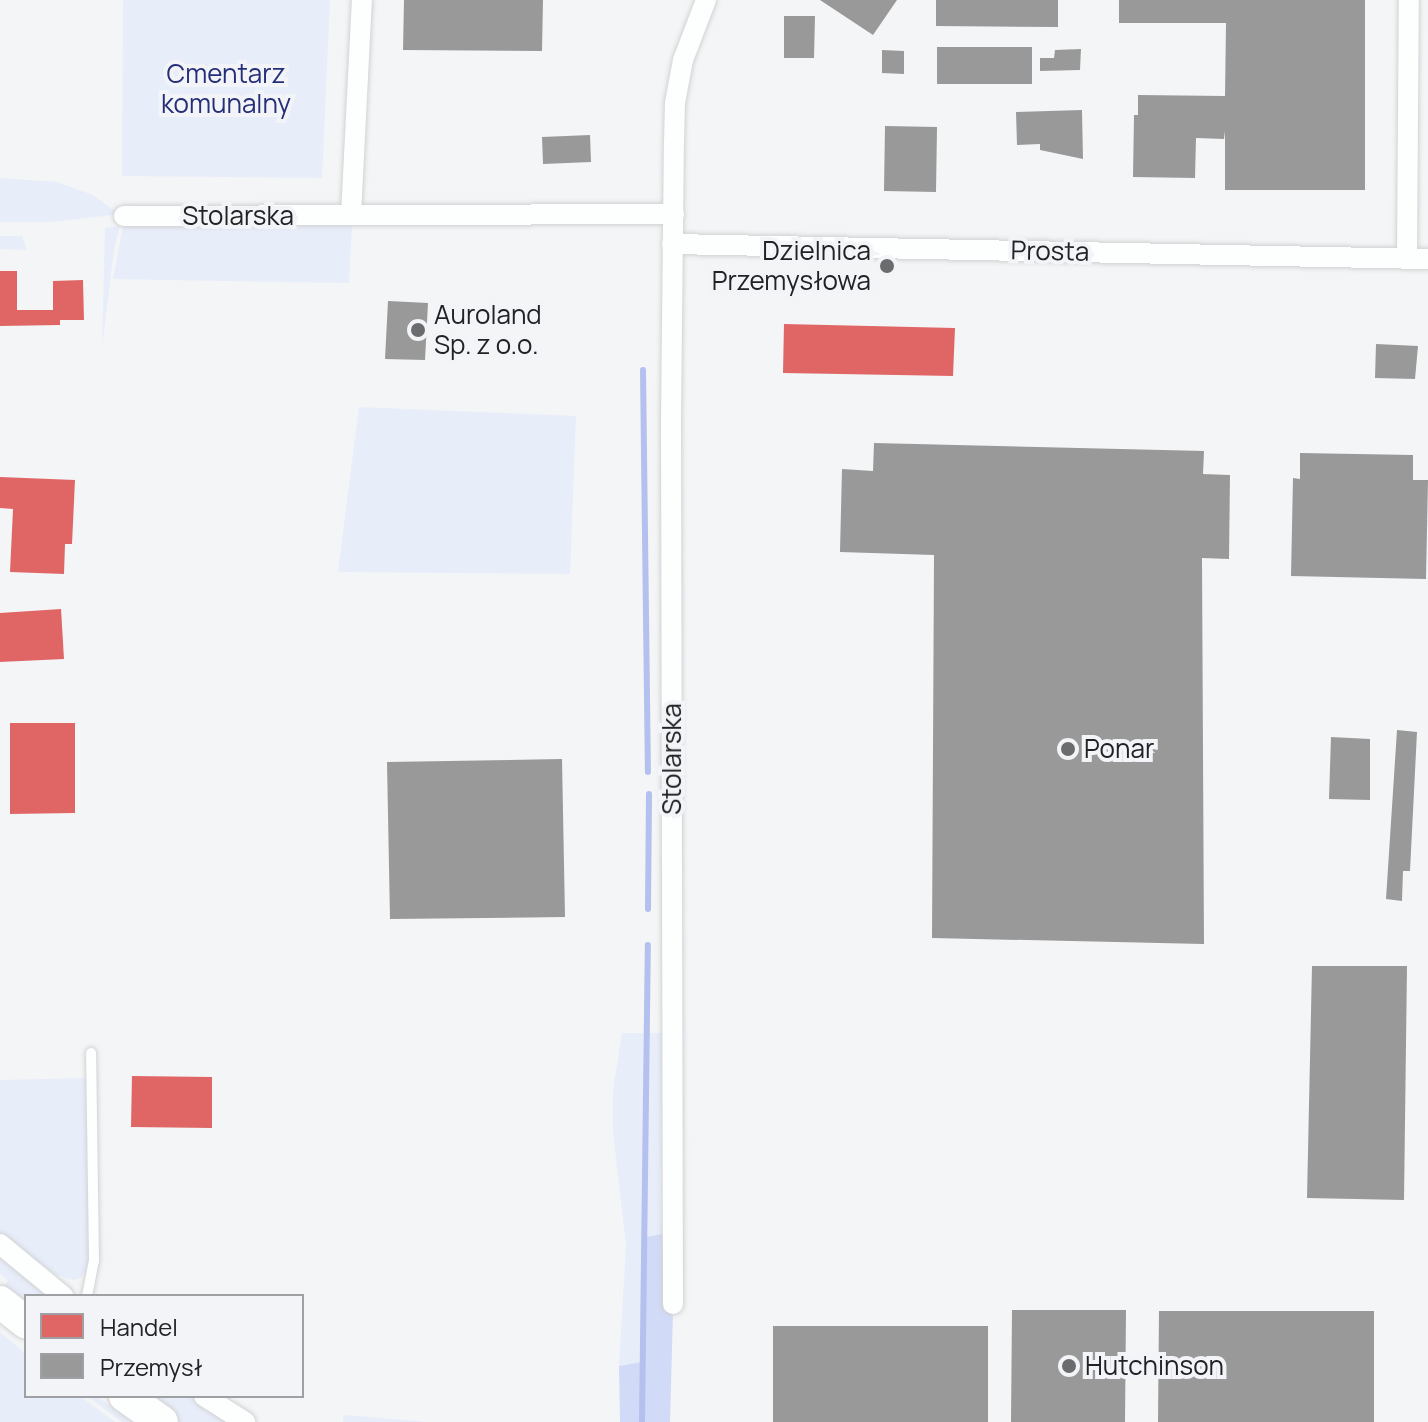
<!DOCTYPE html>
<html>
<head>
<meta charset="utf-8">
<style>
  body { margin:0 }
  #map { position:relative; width:1428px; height:1422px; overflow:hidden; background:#f4f5f7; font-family:Manrope,sans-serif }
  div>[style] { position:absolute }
  .green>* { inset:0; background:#e8edfa }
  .forest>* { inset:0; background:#d1daf7 }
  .shops>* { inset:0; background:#e06666 }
  .industry>* { inset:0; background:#999 }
  .stream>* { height:6px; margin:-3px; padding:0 3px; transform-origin:3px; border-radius:3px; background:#b4c0ee }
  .roads { filter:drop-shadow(0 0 2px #d1d2d3) drop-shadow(0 0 2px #d1d2d3) }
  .service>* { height:10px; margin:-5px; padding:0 5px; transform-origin:5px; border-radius:5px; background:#fdfefe }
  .minor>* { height:20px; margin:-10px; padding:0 10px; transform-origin:10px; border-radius:10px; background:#fdfefe }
  .trunk>* { height:32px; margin:-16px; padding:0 16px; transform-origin:16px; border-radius:16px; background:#fdfefe }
  .dots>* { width:22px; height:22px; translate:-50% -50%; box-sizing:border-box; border:4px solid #f3f4f8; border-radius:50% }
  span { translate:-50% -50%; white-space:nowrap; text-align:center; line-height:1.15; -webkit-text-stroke:8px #f3f4f8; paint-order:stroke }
  .park-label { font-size:26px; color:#252f78 }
  .street-label { font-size:26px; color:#212223 }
  .poi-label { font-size:26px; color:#212223 }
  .right { translate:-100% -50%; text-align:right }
  .left { translate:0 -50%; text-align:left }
  .legend { position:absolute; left:24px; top:1294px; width:280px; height:104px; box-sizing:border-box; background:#f3f4f8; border:2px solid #9fa0a3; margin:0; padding:10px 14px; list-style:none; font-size:24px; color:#212223 }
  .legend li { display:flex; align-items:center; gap:16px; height:40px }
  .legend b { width:40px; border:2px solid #9fa0a3 }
</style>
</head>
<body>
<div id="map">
  <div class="green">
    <i style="clip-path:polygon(123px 0,330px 0,322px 178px,122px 176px)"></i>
    <i style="clip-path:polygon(0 178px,57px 182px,93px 195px,119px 214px,52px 222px,0 222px)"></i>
    <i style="clip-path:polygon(352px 225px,349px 283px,113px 279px,123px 226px)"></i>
    <i style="clip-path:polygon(120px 226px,114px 250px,102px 347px,105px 228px)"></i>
    <i style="clip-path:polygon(0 236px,22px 236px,27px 250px,0 249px)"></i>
    <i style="clip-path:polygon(359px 407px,576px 416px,570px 574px,338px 572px)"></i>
    <i style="clip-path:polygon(622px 1033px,644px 1033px,641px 1362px,619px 1366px,626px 1246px,613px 1132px,613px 1090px)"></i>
    <i style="clip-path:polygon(649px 1033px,662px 1033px,660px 1222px,663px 1234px,646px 1237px)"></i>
    <i style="clip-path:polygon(88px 1078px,90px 1264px,81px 1278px,72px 1280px,55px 1274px,0 1234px,0 1080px)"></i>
    <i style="clip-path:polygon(0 1255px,51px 1296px,26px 1296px,26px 1308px,2px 1288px,8px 1281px,0 1273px)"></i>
    <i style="clip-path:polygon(0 1332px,26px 1354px,26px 1396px,80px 1396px,115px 1422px,0 1422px)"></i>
    <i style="clip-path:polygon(87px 1396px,97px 1396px,132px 1422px,122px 1422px)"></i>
    <i style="clip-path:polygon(141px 1396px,191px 1396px,230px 1422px,179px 1422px)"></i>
    <i style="clip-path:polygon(343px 1415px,427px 1422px,343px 1422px)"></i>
  </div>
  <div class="forest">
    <i style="clip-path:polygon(663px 1234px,664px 1310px,673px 1311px,670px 1422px,643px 1422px,646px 1237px)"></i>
    <i style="clip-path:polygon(641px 1362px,640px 1422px,620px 1422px,619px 1366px)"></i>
  </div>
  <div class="shops">
    <i style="clip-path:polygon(0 271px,17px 271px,17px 310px,53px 310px,53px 281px,83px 280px,84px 320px,60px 320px,60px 325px,0 326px)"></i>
    <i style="clip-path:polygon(784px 324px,955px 328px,953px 376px,783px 373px)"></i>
    <i style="clip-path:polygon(0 477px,75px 480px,72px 544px,65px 544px,64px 574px,10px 572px,13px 509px,0 508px)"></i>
    <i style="clip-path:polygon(61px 609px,64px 659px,0 662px,0 613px)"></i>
    <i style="clip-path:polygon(10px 723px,75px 723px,75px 813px,10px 814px)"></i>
    <i style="clip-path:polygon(132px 1076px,212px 1077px,212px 1128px,131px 1127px)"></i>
  </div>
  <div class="industry">
    <i style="clip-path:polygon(404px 0,543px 0,542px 51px,403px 50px)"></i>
    <i style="clip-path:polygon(820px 0,897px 0,873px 35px)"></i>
    <i style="clip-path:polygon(936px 0,1058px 0,1058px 27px,936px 26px)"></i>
    <i style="clip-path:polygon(1119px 0,1365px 0,1365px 190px,1225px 190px,1225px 131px,1224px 139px,1196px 138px,1195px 178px,1133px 177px,1134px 115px,1138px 115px,1138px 95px,1225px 96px,1226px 23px,1119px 23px)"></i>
    <i style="clip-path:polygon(784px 16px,815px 16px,814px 58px,784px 58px)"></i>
    <i style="clip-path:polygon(937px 47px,1032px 47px,1032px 84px,937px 84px)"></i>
    <i style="clip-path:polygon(1081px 49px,1080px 70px,1040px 71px,1040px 58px,1054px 58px,1055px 50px)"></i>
    <i style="clip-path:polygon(882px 50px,904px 51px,904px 74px,882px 73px)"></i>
    <i style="clip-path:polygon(1082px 110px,1083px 159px,1040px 150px,1040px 144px,1017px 145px,1016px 112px)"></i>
    <i style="clip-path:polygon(885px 126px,937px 127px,936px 192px,884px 191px)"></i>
    <i style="clip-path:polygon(590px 135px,591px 162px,543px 164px,542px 137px)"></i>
    <i style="clip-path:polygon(388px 301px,428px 303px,425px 360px,385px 359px)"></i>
    <i style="clip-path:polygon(1376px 344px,1418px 346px,1415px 379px,1375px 378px)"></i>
    <i style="clip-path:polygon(874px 443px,1204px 451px,1203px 474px,1230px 475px,1229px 559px,1202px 558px,1204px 944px,932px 938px,934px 555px,840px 552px,842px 469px,873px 471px)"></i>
    <i style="clip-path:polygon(1300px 453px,1413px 455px,1413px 480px,1428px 480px,1426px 579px,1291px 576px,1293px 478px,1300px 479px)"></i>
    <i style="clip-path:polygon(1397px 730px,1417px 732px,1410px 871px,1403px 871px,1402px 901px,1386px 899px)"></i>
    <i style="clip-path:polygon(1331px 737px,1370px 739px,1370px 800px,1329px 799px)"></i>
    <i style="clip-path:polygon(562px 759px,565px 917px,390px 919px,387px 762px)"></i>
    <i style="clip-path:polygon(1312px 966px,1407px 966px,1404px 1200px,1307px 1198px)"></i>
    <i style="clip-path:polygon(1012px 1310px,1126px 1310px,1125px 1422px,1011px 1422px)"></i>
    <i style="clip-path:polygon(1159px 1311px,1374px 1311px,1374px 1422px,1158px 1422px)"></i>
    <i style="clip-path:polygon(773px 1326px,988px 1326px,988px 1422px,773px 1422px)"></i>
  </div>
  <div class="stream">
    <i style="left:643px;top:370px;width:402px;rotate:89.3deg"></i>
    <i style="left:648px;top:909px;width:115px;rotate:-89.5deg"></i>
    <i style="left:642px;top:1422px;width:477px;rotate:-89.3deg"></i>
  </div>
  <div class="roads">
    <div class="service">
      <i style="left:87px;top:1296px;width:36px;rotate:-79deg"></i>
      <i style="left:94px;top:1261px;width:208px;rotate:-90.8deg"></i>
    </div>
    <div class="minor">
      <i style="left:351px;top:215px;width:215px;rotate:-87.1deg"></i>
      <i style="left:124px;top:216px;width:550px;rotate:-0.21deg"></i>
      <i style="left:672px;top:244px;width:756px;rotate:1.14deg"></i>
      <i style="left:1407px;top:258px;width:258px;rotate:-89.6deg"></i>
      <i style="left:0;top:1244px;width:82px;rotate:39.5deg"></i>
      <i style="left:673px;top:1304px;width:884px;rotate:-90.13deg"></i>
      <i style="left:671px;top:420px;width:277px;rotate:-89.4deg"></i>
      <i style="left:674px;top:143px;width:40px;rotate:-88.6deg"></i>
      <i style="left:675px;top:103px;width:44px;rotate:-79.5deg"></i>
      <i style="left:683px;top:60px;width:64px;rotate:-69deg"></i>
      <i style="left:204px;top:1396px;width:49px;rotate:32.4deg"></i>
    </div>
    <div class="trunk">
      <i style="left:0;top:1302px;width:33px;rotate:38deg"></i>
      <i style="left:125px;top:1396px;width:45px;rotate:35.1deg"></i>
    </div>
  </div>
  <div class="dots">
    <i style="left:887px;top:266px;background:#6b6c6d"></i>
    <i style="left:418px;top:330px;background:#6b6c6d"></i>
    <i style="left:1068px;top:749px;background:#6b6c6d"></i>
    <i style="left:1069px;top:1366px;background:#6b6c6d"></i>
  </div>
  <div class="park-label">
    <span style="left:226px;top:89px">Cmentarz<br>komunalny</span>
  </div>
  <div class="street-label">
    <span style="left:238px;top:216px">Stolarska</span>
    <span style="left:1050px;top:251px;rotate:1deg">Prosta</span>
    <span style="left:672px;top:759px;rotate:-90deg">Stolarska</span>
  </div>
  <div class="poi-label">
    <span class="right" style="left:871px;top:266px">Dzielnica<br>Przemysłowa</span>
    <span class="left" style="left:434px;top:330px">Auroland<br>Sp. z o.o.</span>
    <span class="left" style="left:1084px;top:749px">Ponar</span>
    <span class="left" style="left:1085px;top:1366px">Hutchinson</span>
  </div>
  <ul class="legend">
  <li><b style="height:22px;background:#e06666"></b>Handel</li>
  <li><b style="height:22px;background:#999"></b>Przemysł</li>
  </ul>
</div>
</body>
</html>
